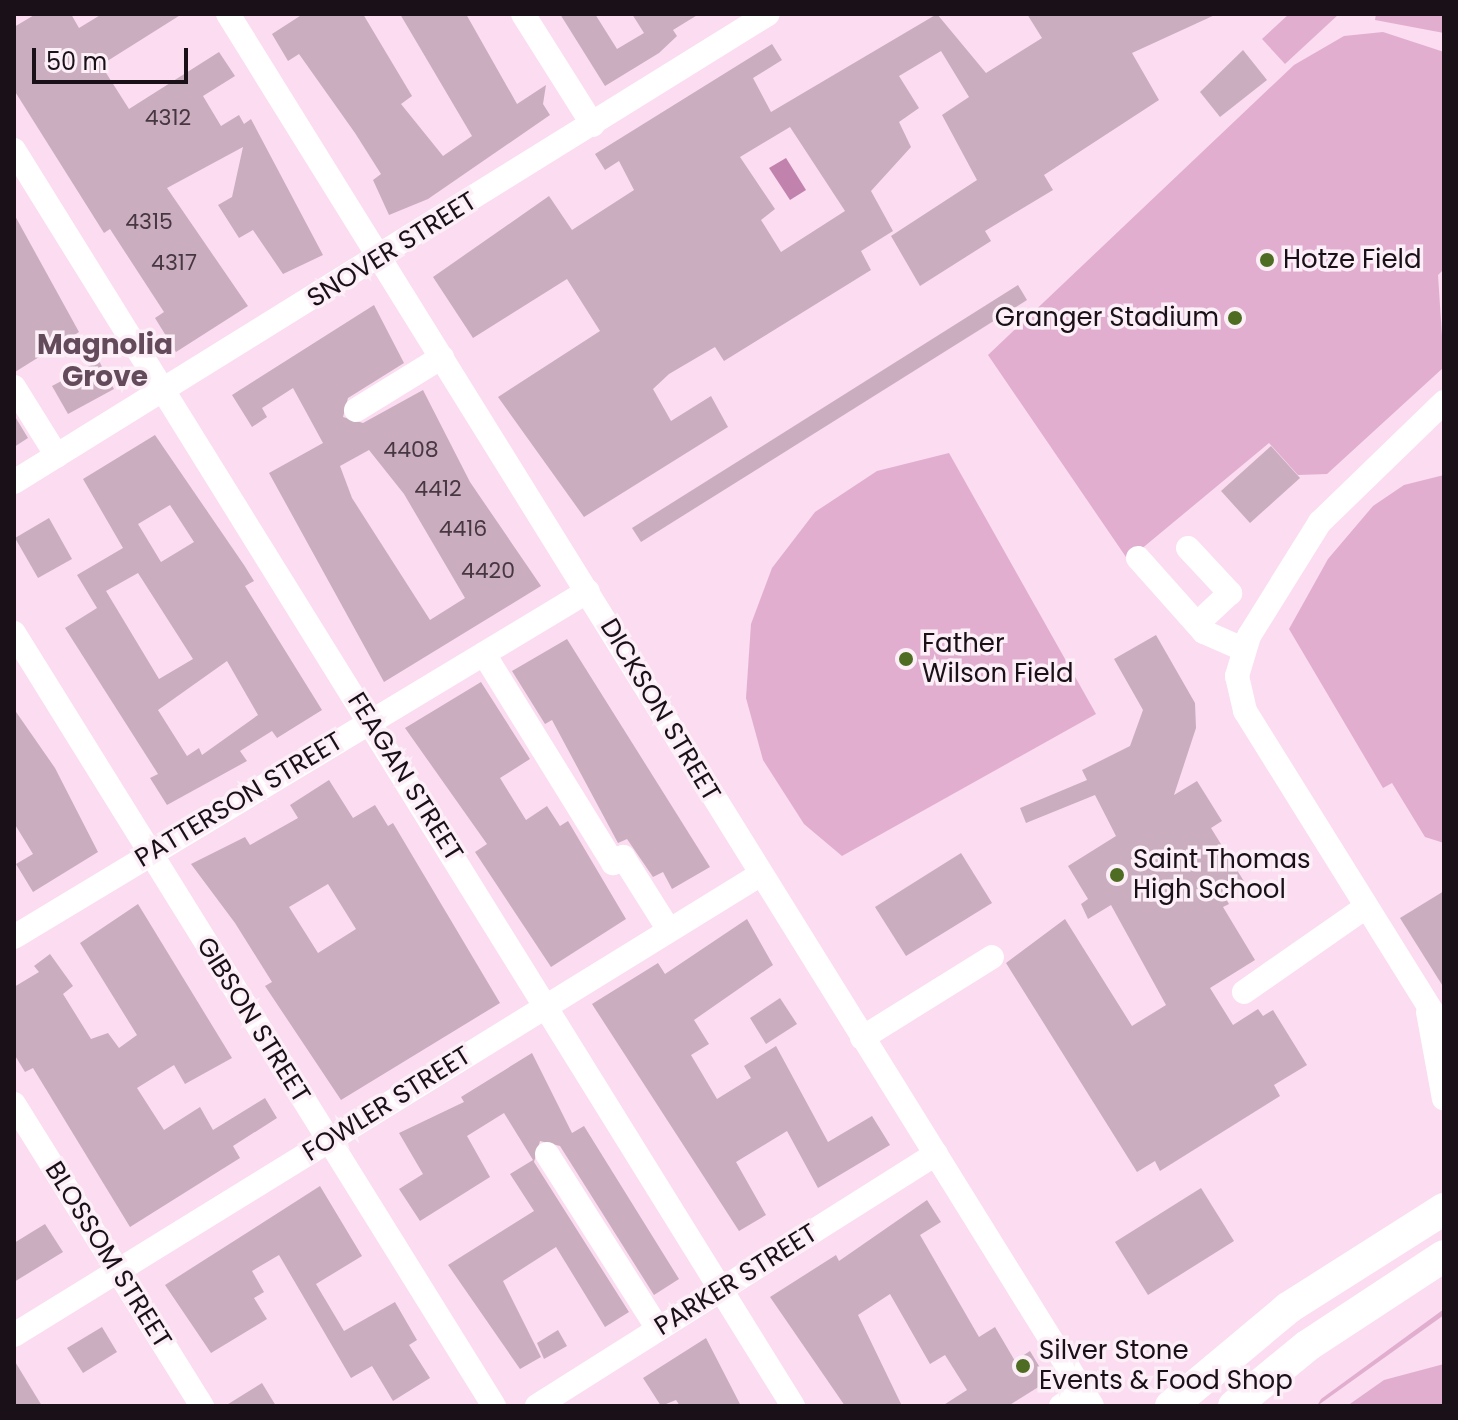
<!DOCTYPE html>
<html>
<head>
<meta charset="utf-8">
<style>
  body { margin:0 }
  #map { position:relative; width:1458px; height:1420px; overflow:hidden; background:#fbdcf0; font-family:Poppins,sans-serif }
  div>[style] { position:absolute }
  .green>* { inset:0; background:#e1aed0 }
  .water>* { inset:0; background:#c183ad }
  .building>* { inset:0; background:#cbadc0 }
  .minor>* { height:24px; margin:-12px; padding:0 12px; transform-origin:12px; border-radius:12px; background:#fff }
  .major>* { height:32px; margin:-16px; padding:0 16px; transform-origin:16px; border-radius:16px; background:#fff }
  .dots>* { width:22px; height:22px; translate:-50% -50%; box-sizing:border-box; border:4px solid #fceff7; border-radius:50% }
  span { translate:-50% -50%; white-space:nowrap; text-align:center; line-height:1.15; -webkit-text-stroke:7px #fceff7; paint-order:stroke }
  .number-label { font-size:22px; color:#463741 }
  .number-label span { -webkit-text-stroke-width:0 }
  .street-label { font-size:26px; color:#1a1017 }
  .poi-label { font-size:26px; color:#1a1017 }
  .left { translate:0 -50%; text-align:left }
  .right { translate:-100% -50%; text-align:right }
  .neighbourhood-label { font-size:28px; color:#644b5c; font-weight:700 }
  .frame { position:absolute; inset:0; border:16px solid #1a1017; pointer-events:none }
  .scale { position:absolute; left:32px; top:48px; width:156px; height:36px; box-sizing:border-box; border:4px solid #1a1017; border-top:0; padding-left:10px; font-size:24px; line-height:28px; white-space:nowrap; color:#1a1017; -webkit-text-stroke:6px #fceff7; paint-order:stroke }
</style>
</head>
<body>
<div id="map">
  <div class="green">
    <i style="clip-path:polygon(1289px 14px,1339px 14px,1285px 64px,1262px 39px)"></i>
    <i style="clip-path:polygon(1376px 14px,1444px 14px,1444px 33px,1375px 20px)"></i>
    <i style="clip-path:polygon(1383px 32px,1444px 52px,1444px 269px,1438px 275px,1444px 367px,1327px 474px,1298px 475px,1269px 443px,1128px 560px,988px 355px,1294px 65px,1344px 36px)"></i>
    <i style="clip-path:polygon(949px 453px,1096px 714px,842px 856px,804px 824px,763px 760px,746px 698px,751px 624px,772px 568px,815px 512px,877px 471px)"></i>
    <i style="clip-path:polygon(1444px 475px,1444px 843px,1425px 837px,1392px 783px,1383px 788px,1289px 629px,1328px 559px,1373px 506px,1404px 485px)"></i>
    <i style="clip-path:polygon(1444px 1309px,1444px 1315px,1317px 1406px,1321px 1399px)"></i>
    <i style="clip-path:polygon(1444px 1364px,1444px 1406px,1347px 1406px,1384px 1380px)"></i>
  </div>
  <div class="water">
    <i style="clip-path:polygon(786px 158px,806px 190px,790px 200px,769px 168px)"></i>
  </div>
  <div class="building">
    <i style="clip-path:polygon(36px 14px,71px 14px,79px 28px,102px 14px,182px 14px,101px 65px,129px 109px,219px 52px,235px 76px,203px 96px,221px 126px,239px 115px,244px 124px,251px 119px,323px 255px,283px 274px,253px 230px,239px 238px,218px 205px,232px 197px,243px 147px,167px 188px,248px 306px,176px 352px,155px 318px,164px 312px,110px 229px,104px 233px,14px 90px,14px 27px)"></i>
    <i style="clip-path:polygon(303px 14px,363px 14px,412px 96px,401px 104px,443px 156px,472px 136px,400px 14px,466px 14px,517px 104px,546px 85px,543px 104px,550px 115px,428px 199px,389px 215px,373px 180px,381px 174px,355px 133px,299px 54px,288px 61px,272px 34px)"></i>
    <i style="clip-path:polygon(560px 14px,595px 14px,617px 49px,644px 33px,632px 14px,699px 14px,673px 30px,677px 36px,659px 53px,605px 86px)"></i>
    <i style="clip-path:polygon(evenodd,937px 14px,986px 73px,1042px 38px,1027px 14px,1217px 14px,1132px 53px,1159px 100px,1044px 175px,1053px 190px,985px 231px,991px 241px,920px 286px,891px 236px,977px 180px,942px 115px,969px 97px,941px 51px,899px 76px,919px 108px,899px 122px,911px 147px,871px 191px,893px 231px,861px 251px,871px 270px,724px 361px,715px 347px,669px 374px,653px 389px,671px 421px,711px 396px,728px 427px,584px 517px,498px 397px,600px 331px,567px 279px,473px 338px,433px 277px,549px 196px,572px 230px,634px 190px,619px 161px,605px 170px,595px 154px,772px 44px,782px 60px,753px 78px,771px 112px,937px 14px,790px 127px,845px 211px,781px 252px,761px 220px,775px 209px,740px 157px,790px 127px)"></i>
    <i style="clip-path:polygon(1243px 50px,1267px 80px,1220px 117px,1200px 92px)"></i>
    <i style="clip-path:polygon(14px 214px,79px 332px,15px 372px,14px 372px)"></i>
    <i style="clip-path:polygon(1018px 285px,1027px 300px,641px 542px,632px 528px)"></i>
    <i style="clip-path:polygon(evenodd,374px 305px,404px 363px,348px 398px,343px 417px,363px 423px,423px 390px,470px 482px,541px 586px,384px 682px,269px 473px,323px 443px,293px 388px,262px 408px,267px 417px,252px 427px,232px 395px,374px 305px,369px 450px,404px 494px,465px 598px,430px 620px,352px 498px,340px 466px,369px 450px)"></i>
    <i style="clip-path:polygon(99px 361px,114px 389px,68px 414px,52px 386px)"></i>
    <i style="clip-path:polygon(14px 415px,28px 438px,14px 447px)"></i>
    <i style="clip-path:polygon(evenodd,155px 435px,244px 565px,254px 581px,245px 586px,322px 710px,277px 738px,272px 731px,240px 751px,247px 761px,167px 805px,150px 778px,158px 774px,65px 628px,97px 608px,77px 575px,123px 548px,83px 479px,155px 435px,170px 505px,194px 542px,161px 562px,138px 524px,170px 505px,155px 435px,138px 573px,193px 659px,159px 679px,106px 591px,138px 573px,155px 435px,227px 661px,258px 715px,202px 755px,199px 748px,187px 756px,158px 710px,227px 661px)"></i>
    <i style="clip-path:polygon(1271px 446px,1300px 478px,1250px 523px,1221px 491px)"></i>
    <i style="clip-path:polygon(49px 518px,72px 559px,38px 578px,15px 538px)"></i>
    <i style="clip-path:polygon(1156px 635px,1195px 703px,1196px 728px,1174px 795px,1197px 781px,1222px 821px,1211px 828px,1245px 883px,1224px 896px,1229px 904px,1223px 907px,1255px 960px,1210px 988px,1233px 1025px,1258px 1009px,1263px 1016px,1273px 1010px,1307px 1065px,1274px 1085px,1280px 1096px,1160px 1171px,1155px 1161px,1137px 1172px,1006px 963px,1065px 919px,1132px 1026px,1166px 1005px,1111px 905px,1088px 919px,1081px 904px,1088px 899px,1068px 866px,1116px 836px,1095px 795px,1026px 823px,1020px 808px,1087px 780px,1082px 770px,1130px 746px,1143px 710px,1114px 659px)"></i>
    <i style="clip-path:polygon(567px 639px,710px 867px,672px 889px,663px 872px,653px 877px,627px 839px,618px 843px,552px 720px,545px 724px,512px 671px)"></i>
    <i style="clip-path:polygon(481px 682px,530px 759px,500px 778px,526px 820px,547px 806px,560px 826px,568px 821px,626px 919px,551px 967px,475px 852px,487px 844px,405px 728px)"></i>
    <i style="clip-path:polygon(14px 709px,55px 768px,98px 852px,33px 892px,16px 864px,33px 854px,14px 823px)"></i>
    <i style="clip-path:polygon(evenodd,329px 780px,353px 818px,375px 805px,388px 826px,393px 823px,500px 1003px,341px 1100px,265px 986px,272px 982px,235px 923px,191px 864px,245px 837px,250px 845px,298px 818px,290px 805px,329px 780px,328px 884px,356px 929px,318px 953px,289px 907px,328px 884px)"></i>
    <i style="clip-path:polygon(961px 853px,992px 903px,906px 956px,875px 907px)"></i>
    <i style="clip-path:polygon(1444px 891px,1444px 988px,1400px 918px)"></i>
    <i style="clip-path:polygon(138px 904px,232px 1058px,185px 1084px,174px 1065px,137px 1088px,164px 1130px,200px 1107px,213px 1130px,265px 1098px,277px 1118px,233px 1146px,240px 1158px,130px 1227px,33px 1068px,25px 1072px,14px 1054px,14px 987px,39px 972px,34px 966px,50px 954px,73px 986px,63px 994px,91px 1039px,108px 1033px,119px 1048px,137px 1035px,80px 943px)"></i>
    <i style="clip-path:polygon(747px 919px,773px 965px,694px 1020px,709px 1044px,691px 1055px,717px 1099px,751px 1078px,744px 1066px,776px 1046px,828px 1142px,872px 1116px,890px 1145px,818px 1188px,787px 1131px,736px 1162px,766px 1215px,739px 1231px,592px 1004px,658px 963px,665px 974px)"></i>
    <i style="clip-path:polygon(780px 998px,797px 1024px,766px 1044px,750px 1018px)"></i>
    <i style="clip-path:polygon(532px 1053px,572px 1133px,584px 1126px,679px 1279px,654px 1295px,560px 1146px,540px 1141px,534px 1162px,629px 1312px,605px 1327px,556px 1247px,503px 1281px,541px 1357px,520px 1369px,448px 1265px,534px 1211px,510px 1174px,533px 1160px,504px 1113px,467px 1136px,490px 1177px,420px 1221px,399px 1189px,423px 1174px,399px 1133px,464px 1102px,461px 1097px)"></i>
    <i style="clip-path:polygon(320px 1186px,362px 1256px,316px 1284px,344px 1331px,395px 1302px,417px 1340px,409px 1345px,430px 1378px,393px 1401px,372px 1366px,351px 1378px,279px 1255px,252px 1271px,264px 1292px,254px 1298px,267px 1319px,211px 1353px,165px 1285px)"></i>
    <i style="clip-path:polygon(1201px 1188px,1234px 1241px,1148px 1295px,1115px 1242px)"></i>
    <i style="clip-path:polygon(927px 1200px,941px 1222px,920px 1235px,979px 1337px,995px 1327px,1015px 1361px,1030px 1351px,1048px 1381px,1008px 1406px,942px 1406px,967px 1390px,945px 1355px,930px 1364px,890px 1294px,858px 1315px,902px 1406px,845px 1406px,770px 1297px,836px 1255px,839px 1261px)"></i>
    <i style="clip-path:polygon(45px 1224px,63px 1252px,14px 1282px,14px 1243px)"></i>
    <i style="clip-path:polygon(102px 1327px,117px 1352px,83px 1373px,67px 1348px)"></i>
    <i style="clip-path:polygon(558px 1330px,567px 1346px,544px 1359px,537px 1343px)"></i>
    <i style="clip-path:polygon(706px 1338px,741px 1406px,680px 1406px,676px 1400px,661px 1406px,643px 1378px)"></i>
    <i style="clip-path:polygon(14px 1360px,42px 1406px,14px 1406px)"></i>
    <i style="clip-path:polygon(262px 1383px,276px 1406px,225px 1406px)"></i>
  </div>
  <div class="minor">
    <i style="left:228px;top:14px;width:1638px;rotate:58.17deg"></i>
    <i style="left:523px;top:14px;width:131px;rotate:57.8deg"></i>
    <i style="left:14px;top:150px;width:1478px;rotate:58.19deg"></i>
    <i style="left:14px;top:387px;width:81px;rotate:58.1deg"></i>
    <i style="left:1444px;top:402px;width:173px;rotate:135.9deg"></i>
    <i style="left:1320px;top:522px;width:134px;rotate:121.9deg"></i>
    <i style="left:1249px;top:636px;width:42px;rotate:106.7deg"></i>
    <i style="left:1237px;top:676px;width:36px;rotate:77deg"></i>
    <i style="left:1245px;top:711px;width:377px;rotate:58.1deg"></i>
    <i style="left:356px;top:410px;width:101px;rotate:-31.6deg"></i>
    <i style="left:14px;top:482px;width:887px;rotate:-31.83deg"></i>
    <i style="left:1188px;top:548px;width:62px;rotate:47deg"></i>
    <i style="left:1230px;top:593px;width:45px;rotate:136.8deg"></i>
    <i style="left:1138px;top:558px;width:99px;rotate:48.3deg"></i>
    <i style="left:1204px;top:632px;width:43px;rotate:23.6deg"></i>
    <i style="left:14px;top:633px;width:910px;rotate:58.16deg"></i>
    <i style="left:484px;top:654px;width:246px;rotate:58.3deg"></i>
    <i style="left:613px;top:863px;width:12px;rotate:-31deg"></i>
    <i style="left:623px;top:857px;width:86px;rotate:57.8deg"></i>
    <i style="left:14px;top:937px;width:670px;rotate:-31.08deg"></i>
    <i style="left:1244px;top:992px;width:149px;rotate:-34.9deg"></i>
    <i style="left:1428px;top:1012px;width:88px;rotate:79.6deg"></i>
    <i style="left:862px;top:1038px;width:153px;rotate:-31.9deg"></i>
    <i style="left:14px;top:1104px;width:356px;rotate:58.1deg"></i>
    <i style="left:547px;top:1154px;width:207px;rotate:57.6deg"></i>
    <i style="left:14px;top:1335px;width:878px;rotate:-31.68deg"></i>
    <i style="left:537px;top:1406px;width:472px;rotate:-32.3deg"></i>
    <i style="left:1061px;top:1406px;width:26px;rotate:-32deg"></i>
  </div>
  <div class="major">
    <i style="left:1171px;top:1406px;width:153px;rotate:-39.9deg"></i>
    <i style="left:1288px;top:1308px;width:185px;rotate:-32.4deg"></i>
    <i style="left:1234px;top:1406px;width:94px;rotate:-39.4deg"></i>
    <i style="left:1307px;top:1346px;width:164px;rotate:-33.3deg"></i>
  </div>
  <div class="dots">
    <i style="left:1267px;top:260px;background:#4e6d23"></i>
    <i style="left:1235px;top:318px;background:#4e6d23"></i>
    <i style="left:906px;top:659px;background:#4e6d23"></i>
    <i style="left:1117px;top:875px;background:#4e6d23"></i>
    <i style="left:1023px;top:1366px;background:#4e6d23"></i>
  </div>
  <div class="number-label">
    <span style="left:168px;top:118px">4312</span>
    <span style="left:149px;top:222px">4315</span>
    <span style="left:174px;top:263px">4317</span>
    <span style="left:411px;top:450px">4408</span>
    <span style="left:438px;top:489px">4412</span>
    <span style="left:463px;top:529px">4416</span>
    <span style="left:488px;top:571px">4420</span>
  </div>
  <div class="street-label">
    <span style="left:392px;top:250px;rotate:-32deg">SNOVER STREET</span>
    <span style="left:660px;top:710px;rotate:59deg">DICKSON STREET</span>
    <span style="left:405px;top:777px;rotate:58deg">FEAGAN STREET</span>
    <span style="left:239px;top:800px;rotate:-31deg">PATTERSON STREET</span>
    <span style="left:253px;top:1020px;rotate:58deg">GIBSON STREET</span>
    <span style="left:387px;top:1104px;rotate:-32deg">FOWLER STREET</span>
    <span style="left:108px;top:1255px;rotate:58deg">BLOSSOM STREET</span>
    <span style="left:736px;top:1280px;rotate:-32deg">PARKER STREET</span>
  </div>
  <div class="poi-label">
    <span class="left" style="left:1283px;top:260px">Hotze Field</span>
    <span class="right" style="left:1219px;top:318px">Granger Stadium</span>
    <span class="left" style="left:922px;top:659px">Father<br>Wilson Field</span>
    <span class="left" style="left:1133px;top:875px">Saint Thomas<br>High School</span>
    <span class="left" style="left:1039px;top:1366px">Silver Stone<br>Events &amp; Food Shop</span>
  </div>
  <div class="neighbourhood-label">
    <span style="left:105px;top:361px">Magnolia<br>Grove</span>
  </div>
  <div class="frame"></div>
  <div class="scale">50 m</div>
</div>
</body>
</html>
